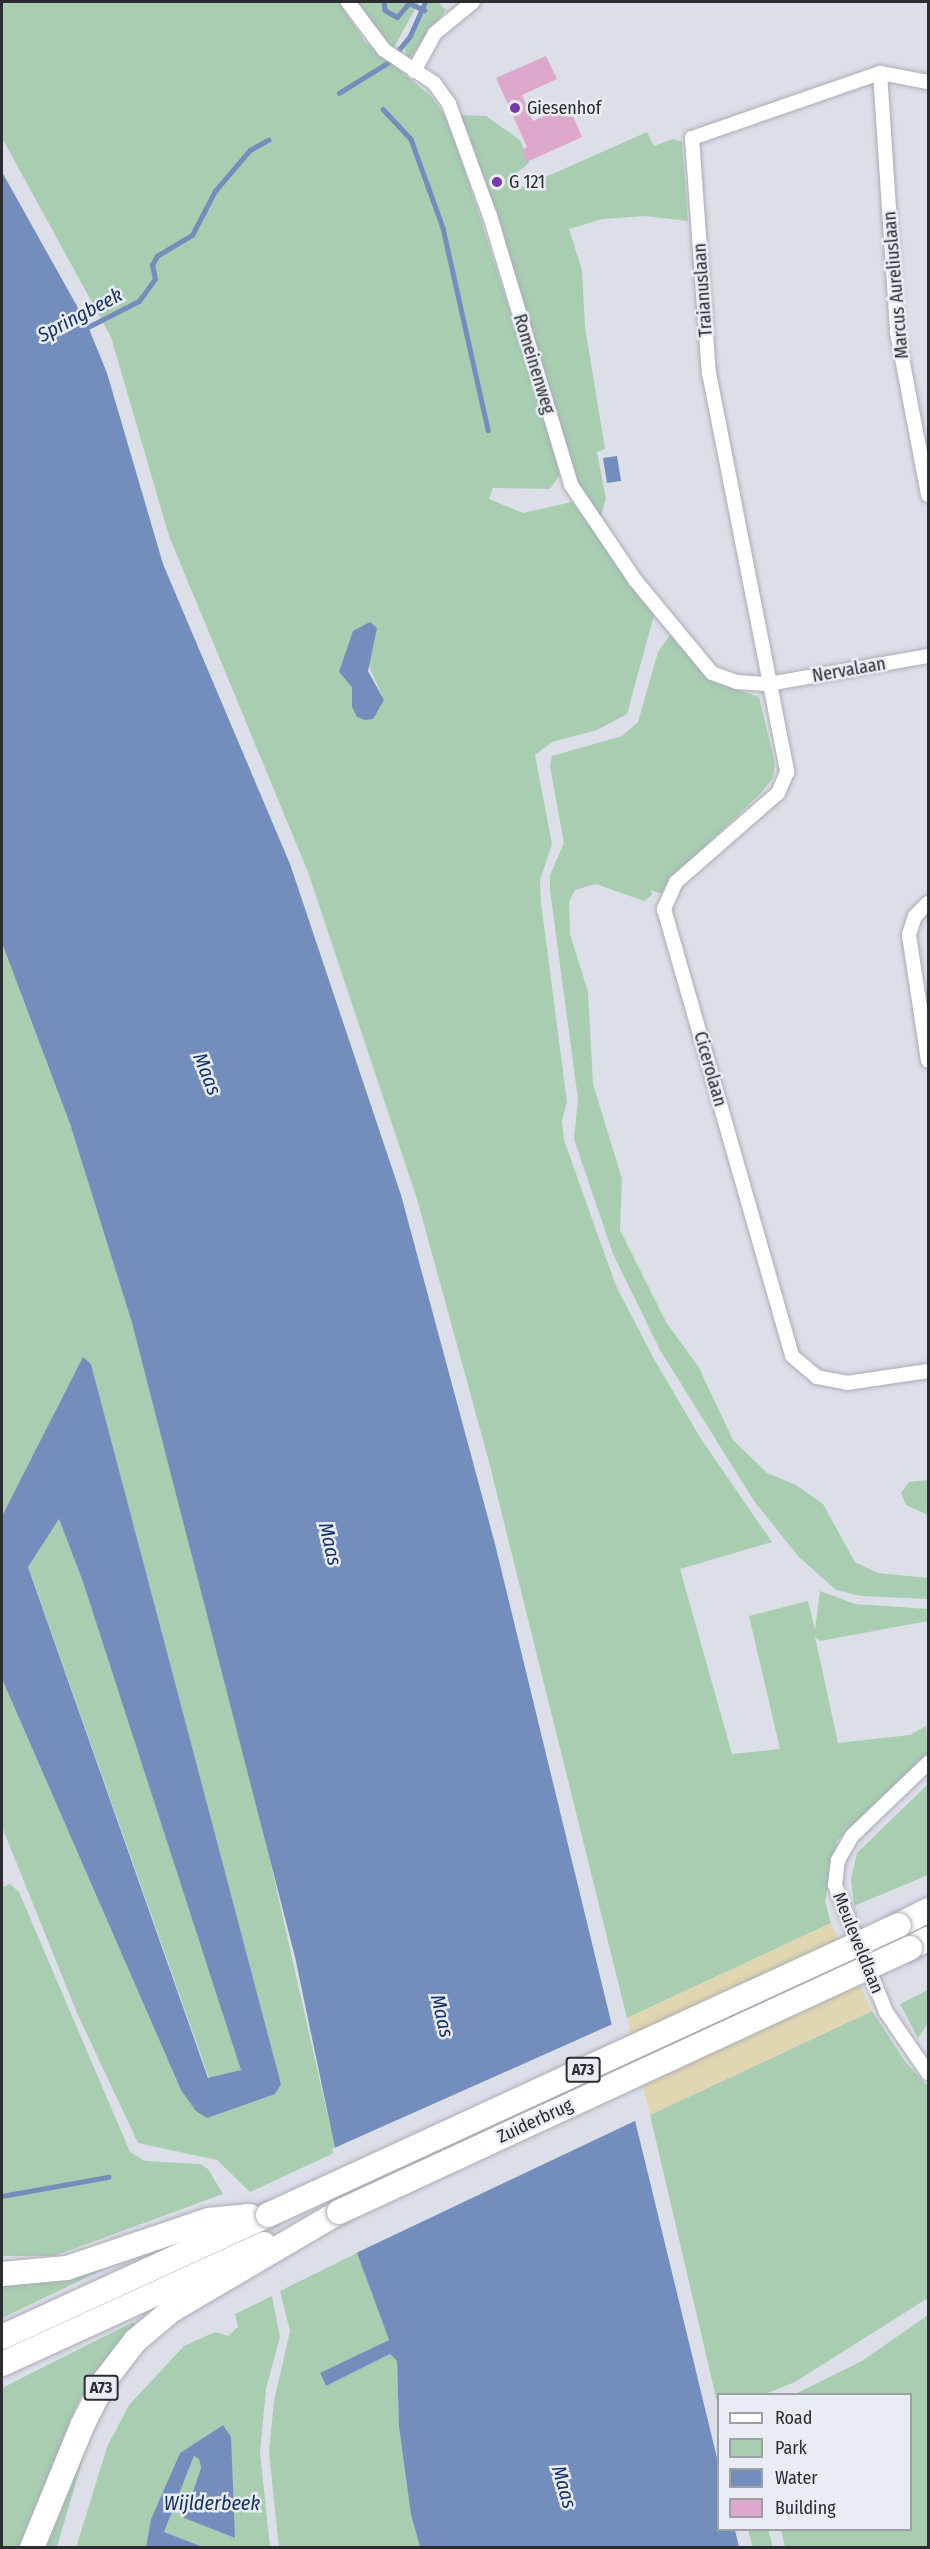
<!DOCTYPE html>
<html>
<head>
<meta charset="utf-8">
<style>
  body { margin:0 }
  #map { position:relative; width:930px; height:2549px; overflow:hidden; background:#dcdfe8; font-family:"Fira Sans Condensed",sans-serif }
  div>[style] { position:absolute }
  .green>* { inset:0; background:#a8cdb1 }
  .sand>* { inset:0; background:#e0d6b1 }
  .water>* { inset:0; background:#738ebd }
  .pier>* { inset:0; background:#dcdfe8 }
  .stream>* { height:4.5px; margin:-2.25px; padding:0 2.25px; transform-origin:2.25px; border-radius:2.25px; background:#738ebd }
  .building>* { inset:0; background:#dea8cc }
  .roads { filter:drop-shadow(0 0 2px #aaacb5) drop-shadow(0 0 2px #aaacb5) }
  .minor>* { height:14px; margin:-7px; padding:0 7px; transform-origin:7px; border-radius:7px; background:#fff }
  .motorway>* { height:24px; margin:-12px; padding:0 12px; transform-origin:12px; border-radius:12px; background:#fff }
  .bridges { filter:drop-shadow(0 0 2px #aaacb5) drop-shadow(0 0 2px #aaacb5) }
  .motorway-bridge>* { height:24px; margin:-12px; padding:0 12px; transform-origin:12px; border-radius:12px; background:#fff }
  .dots>* { width:16px; height:16px; translate:-50% -50%; box-sizing:border-box; border:3px solid #eaecf5; border-radius:50% }
  span { translate:-50% -50%; white-space:nowrap; text-align:center; line-height:1.15; -webkit-text-stroke:5px #eaecf5; paint-order:stroke }
  .shield-label span { padding:2px 4px; background:#eaecf5; border:2px solid; border-radius:4px; -webkit-text-stroke-width:0 }
  .shield-label { font-size:16px; color:#2c2d30; font-weight:700 }
  .poi-label { font-size:18px; color:#2c2d30 }
  .left { translate:0 -50%; text-align:left }
  .street-label { font-size:18px; color:#2c2d30 }
  .water-label { font-size:20px; color:#11316b; font-style:italic }
  .frame { position:absolute; inset:0; border:3px solid #2c2d30; pointer-events:none }
  .legend { position:absolute; left:717px; top:2393px; width:195px; height:138px; box-sizing:border-box; background:#eaecf5; border:2px solid #9ea0a6; margin:0; padding:8px 10px; list-style:none; font-size:18px; color:#2c2d30 }
  .legend li { display:flex; align-items:center; gap:12px; height:30px }
  .legend b { width:30px; border:2px solid #9ea0a6 }
</style>
</head>
<body>
<div id="map">
  <div class="green">
    <i style="clip-path:polygon(evenodd,2px 2px,339px 2px,365px 42px,431px 96px,450px 123px,559px 467px,559px 476px,550px 489px,493px 488px,489px 499px,523px 513px,572px 502px,652px 607px,654px 615px,627px 714px,597px 730px,552px 742px,535px 755px,552px 844px,540px 880px,541px 903px,567px 1102px,562px 1121px,564px 1140px,616px 1286px,654px 1359px,701px 1439px,772px 1542px,680px 1569px,732px 1754px,780px 1749px,749px 1616px,808px 1601px,815px 1630px,820px 1591px,855px 1604px,928px 1609px,928px 1621px,820px 1641px,815px 1637px,838px 1743px,910px 1735px,926px 1726px,928px 1753px,837px 1841px,825px 1901px,831px 1923px,627px 2018px,488px 1458px,417px 1199px,308px 872px,169px 536px,111px 337px,2px 138px,2px 2px,349px 653px,367px 662px,384px 700px,352px 707px,353px 687px,339px 672px,349px 653px)"></i>
    <i style="clip-path:polygon(358px 2px,419px 2px,393px 49px)"></i>
    <i style="clip-path:polygon(429px 2px,438px 2px,446px 10px,407px 62px,405px 46px)"></i>
    <i style="clip-path:polygon(461px 115px,486px 116px,520px 140px,529px 163px,514px 175px,521px 188px,647px 132px,654px 146px,673px 139px,682px 142px,688px 221px,645px 216px,602px 219px,569px 229px,582px 270px,585px 327px,605px 449px,597px 452px,606px 499px,600px 520px,574px 480px)"></i>
    <i style="clip-path:polygon(672px 632px,717px 683px,759px 697px,775px 764px,773px 778px,760px 794px,668px 882px,661px 894px,651px 890px,652px 895px,644px 901px,596px 884px,575px 890px,569px 902px,570px 934px,588px 992px,593px 1084px,622px 1179px,620px 1230px,666px 1322px,698px 1366px,733px 1440px,767px 1473px,796px 1485px,823px 1504px,855px 1562px,878px 1573px,928px 1578px,928px 1599px,861px 1596px,836px 1590px,799px 1557px,754px 1501px,660px 1350px,613px 1254px,574px 1139px,578px 1099px,550px 890px,550px 875px,564px 843px,550px 766px,552px 756px,622px 736px,638px 722px,658px 652px)"></i>
    <i style="clip-path:polygon(2px 943px,70px 1124px,132px 1323px,250px 1772px,336px 2152px,250px 2192px,217px 2160px,138px 2143px,77px 2013px,2px 1827px,2px 1679px,181px 2090px,281px 2084px,91px 1364px,83px 1358px,2px 1516px)"></i>
    <i style="clip-path:polygon(928px 1480px,928px 1515px,906px 1505px,901px 1493px,909px 1482px)"></i>
    <i style="clip-path:polygon(59px 1519px,83px 1582px,242px 2070px,209px 2078px,28px 1566px)"></i>
    <i style="clip-path:polygon(928px 1784px,928px 1875px,854px 1906px,851px 1879px,857px 1853px)"></i>
    <i style="clip-path:polygon(10px 1884px,19px 1892px,130px 2152px,145px 2161px,200px 2164px,208px 2169px,223px 2194px,54px 2256px,2px 2256px,2px 1887px)"></i>
    <i style="clip-path:polygon(928px 1990px,928px 2023px,918px 2038px,900px 2004px)"></i>
    <i style="clip-path:polygon(872px 2011px,906px 2063px,928px 2086px,928px 2298px,795px 2382px,765px 2394px,718px 2394px,718px 2406px,650px 2115px)"></i>
    <i style="clip-path:polygon(357px 2253px,389px 2340px,320px 2374px,326px 2386px,390px 2354px,397px 2361px,399px 2427px,411px 2515px,420px 2547px,279px 2548px,269px 2452px,274px 2401px,290px 2331px,280px 2291px)"></i>
    <i style="clip-path:polygon(102px 2270px,2px 2318px,2px 2279px)"></i>
    <i style="clip-path:polygon(272px 2296px,280px 2337px,266px 2389px,260px 2452px,270px 2547px,203px 2547px,164px 2532px,194px 2456px,199px 2458px,201px 2468px,184px 2518px,235px 2538px,223px 2425px,180px 2453px,151px 2519px,146px 2547px,76px 2548px,107px 2447px,129px 2405px,184px 2346px,215px 2332px,228px 2336px,238px 2327px,235px 2314px)"></i>
    <i style="clip-path:polygon(928px 2315px,928px 2547px,785px 2547px,781px 2530px,910px 2530px,910px 2394px,795px 2394px,862px 2361px)"></i>
    <i style="clip-path:polygon(133px 2322px,138px 2329px,101px 2366px,79px 2400px,19px 2547px,2px 2547px,2px 2388px)"></i>
    <i style="clip-path:polygon(88px 2441px,57px 2547px,41px 2548px)"></i>
    <i style="clip-path:polygon(748px 2530px,768px 2530px,773px 2547px,753px 2547px)"></i>
  </div>
  <div class="sand">
    <i style="clip-path:polygon(831px 1923px,872px 2011px,650px 2115px,627px 2018px)"></i>
  </div>
  <div class="water">
    <i style="clip-path:polygon(2px 172px,87px 324px,107px 373px,163px 564px,290px 864px,401px 1195px,495px 1544px,718px 2462px,718px 2530px,735px 2530px,739px 2547px,420px 2547px,411px 2515px,399px 2427px,397px 2361px,390px 2354px,326px 2386px,320px 2373px,389px 2340px,357px 2253px,295px 1957px,132px 1323px,70px 1124px,2px 943px)"></i>
    <i style="clip-path:polygon(617px 456px,621px 481px,607px 483px,603px 458px)"></i>
    <i style="clip-path:polygon(370px 622px,377px 628px,368px 671px,384px 700px,373px 719px,365px 720px,357px 717px,352px 707px,352px 687px,339px 672px,353px 631px)"></i>
    <i style="clip-path:polygon(evenodd,83px 1357px,91px 1364px,281px 2084px,275px 2094px,207px 2118px,196px 2111px,181px 2090px,2px 1679px,2px 1516px,83px 1357px,59px 1519px,83px 1582px,241px 2070px,208px 2078px,28px 1567px,59px 1519px)"></i>
    <i style="clip-path:polygon(223px 2425px,231px 2437px,235px 2538px,184px 2518px,201px 2468px,199px 2459px,194px 2456px,164px 2532px,203px 2547px,146px 2547px,151px 2519px,180px 2453px)"></i>
  </div>
  <div class="pier">
    <i style="clip-path:polygon(615px 2023px,639px 2119px,354px 2254px,332px 2149px)"></i>
  </div>
  <div class="stream">
    <i style="left:384px;top:2px;width:8px;rotate:83deg"></i>
    <i style="left:385px;top:10px;width:14px;rotate:30deg"></i>
    <i style="left:397px;top:17px;width:18px;rotate:-49deg"></i>
    <i style="left:409px;top:3px;width:17px;rotate:25deg"></i>
    <i style="left:339px;top:93px;width:59px;rotate:-31.8deg"></i>
    <i style="left:389px;top:62px;width:33px;rotate:-51deg"></i>
    <i style="left:410px;top:36px;width:37px;rotate:-66deg"></i>
    <i style="left:383px;top:109px;width:41px;rotate:47deg"></i>
    <i style="left:411px;top:139px;width:95px;rotate:70.2deg"></i>
    <i style="left:443px;top:228px;width:207px;rotate:77.4deg"></i>
    <i style="left:82px;top:330px;width:64px;rotate:-27deg"></i>
    <i style="left:139px;top:301px;width:27px;rotate:-54deg"></i>
    <i style="left:155px;top:279px;width:14px;rotate:-102deg"></i>
    <i style="left:152px;top:265px;width:10px;rotate:-61deg"></i>
    <i style="left:157px;top:256px;width:41px;rotate:-31deg"></i>
    <i style="left:192px;top:235px;width:50px;rotate:-62.4deg"></i>
    <i style="left:215px;top:191px;width:54px;rotate:-49.5deg"></i>
    <i style="left:250px;top:150px;width:21px;rotate:-29deg"></i>
    <i style="left:2px;top:2196px;width:108px;rotate:-10.2deg"></i>
  </div>
  <div class="building">
    <i style="clip-path:polygon(546px 56px,557px 79px,522px 95px,533px 121px,568px 105px,582px 137px,527px 162px,522px 150px,527px 147px,496px 78px)"></i>
  </div>
  <div class="roads">
    <div class="minor">
      <i style="left:348px;top:2px;width:60px;rotate:53.1deg"></i>
      <i style="left:384px;top:50px;width:60px;rotate:33.4deg"></i>
      <i style="left:434px;top:83px;width:26px;rotate:54deg"></i>
      <i style="left:449px;top:104px;width:119px;rotate:69.9deg"></i>
      <i style="left:490px;top:216px;width:281px;rotate:73.2deg"></i>
      <i style="left:571px;top:485px;width:115px;rotate:56deg"></i>
      <i style="left:635px;top:580px;width:121px;rotate:50.4deg"></i>
      <i style="left:712px;top:673px;width:27px;rotate:20deg"></i>
      <i style="left:737px;top:682px;width:32px;rotate:4deg"></i>
      <i style="left:769px;top:684px;width:161px;rotate:-10deg"></i>
      <i style="left:414px;top:71px;width:43px;rotate:-61.1deg"></i>
      <i style="left:435px;top:33px;width:49px;rotate:-39.2deg"></i>
      <i style="left:880px;top:73px;width:260px;rotate:86.2deg"></i>
      <i style="left:897px;top:332px;width:166px;rotate:79.2deg"></i>
      <i style="left:928px;top:82px;width:49px;rotate:-169.4deg"></i>
      <i style="left:880px;top:73px;width:199px;rotate:160.9deg"></i>
      <i style="left:692px;top:138px;width:236px;rotate:85.9deg"></i>
      <i style="left:709px;top:373px;width:407px;rotate:78.9deg"></i>
      <i style="left:787px;top:772px;width:23px;rotate:113deg"></i>
      <i style="left:778px;top:793px;width:135px;rotate:138.9deg"></i>
      <i style="left:676px;top:882px;width:30px;rotate:114deg"></i>
      <i style="left:664px;top:909px;width:465px;rotate:74deg"></i>
      <i style="left:792px;top:1356px;width:33px;rotate:40deg"></i>
      <i style="left:817px;top:1377px;width:31px;rotate:11deg"></i>
      <i style="left:847px;top:1383px;width:82px;rotate:-8.4deg"></i>
      <i style="left:928px;top:903px;width:18px;rotate:135deg"></i>
      <i style="left:915px;top:916px;width:20px;rotate:108deg"></i>
      <i style="left:909px;top:935px;width:127px;rotate:81.4deg"></i>
      <i style="left:928px;top:1763px;width:105px;rotate:136.2deg"></i>
      <i style="left:852px;top:1836px;width:28px;rotate:120deg"></i>
      <i style="left:838px;top:1860px;width:25px;rotate:97deg"></i>
      <i style="left:835px;top:1885px;width:137px;rotate:68.1deg"></i>
      <i style="left:886px;top:2012px;width:74px;rotate:55.5deg"></i>
    </div>
    <div class="motorway">
      <i style="left:899px;top:1925px;width:33px;rotate:-27deg"></i>
      <i style="left:910px;top:1948px;width:20px;rotate:-27deg"></i>
      <i style="left:2px;top:2274px;width:65px;rotate:-5.3deg"></i>
      <i style="left:67px;top:2268px;width:150px;rotate:-18.7deg"></i>
      <i style="left:209px;top:2220px;width:41px;rotate:-5.6deg"></i>
      <i style="left:2px;top:2337px;width:293px;rotate:-24.6deg"></i>
      <i style="left:2px;top:2364px;width:288px;rotate:-24.6deg"></i>
      <i style="left:32px;top:2548px;width:132px;rotate:-67.7deg"></i>
      <i style="left:82px;top:2426px;width:51px;rotate:-63.4deg"></i>
      <i style="left:105px;top:2380px;width:49px;rotate:-52.4deg"></i>
      <i style="left:135px;top:2341px;width:48px;rotate:-40deg"></i>
      <i style="left:172px;top:2310px;width:194px;rotate:-30.4deg"></i>
    </div>
  </div>
  <div class="bridges">
    <div class="motorway-bridge">
      <i style="left:339px;top:2212px;width:629px;rotate:-24.81deg"></i>
      <i style="left:268px;top:2215px;width:694px;rotate:-24.68deg"></i>
    </div>
  </div>
  <div class="dots">
    <i style="left:515px;top:108px;background:#7738ad"></i>
    <i style="left:497px;top:182px;background:#7738ad"></i>
  </div>
  <div class="shield-label">
    <span style="left:583px;top:2070px">A73</span>
    <span style="left:101px;top:2388px">A73</span>
  </div>
  <div class="poi-label">
    <span class="left" style="left:527px;top:108px">Giesenhof</span>
    <span class="left" style="left:509px;top:182px">G 121</span>
  </div>
  <div class="street-label">
    <span style="left:896px;top:285px;rotate:-95deg">Marcus Aureliuslaan</span>
    <span style="left:703px;top:290px;rotate:-94deg">Traianuslaan</span>
    <span style="left:534px;top:364px;rotate:73deg">Romeinenweg</span>
    <span style="left:849px;top:670px;rotate:-10deg">Nervalaan</span>
    <span style="left:710px;top:1069px;rotate:74deg">Cicerolaan</span>
    <span style="left:858px;top:1943px;rotate:68deg">Meuleveldlaan</span>
    <span style="left:535px;top:2121px;rotate:-25deg">Zuiderbrug</span>
  </div>
  <div class="water-label">
    <span style="left:80px;top:315px;rotate:-28deg">Springbeek</span>
    <span style="left:207px;top:1074px;rotate:68deg">Maas</span>
    <span style="left:330px;top:1544px;rotate:77deg">Maas</span>
    <span style="left:442px;top:2016px;rotate:77deg">Maas</span>
    <span style="left:564px;top:2487px;rotate:74deg">Maas</span>
    <span style="left:212px;top:2503px">Wijlderbeek</span>
  </div>
  <div class="frame"></div>
  <ul class="legend">
  <li><b style="height:8px;background:#fff"></b>Road</li>
  <li><b style="height:16px;background:#a8cdb1"></b>Park</li>
  <li><b style="height:16px;background:#738ebd"></b>Water</li>
  <li><b style="height:16px;background:#dea8cc"></b>Building</li>
  </ul>
</div>
</body>
</html>
